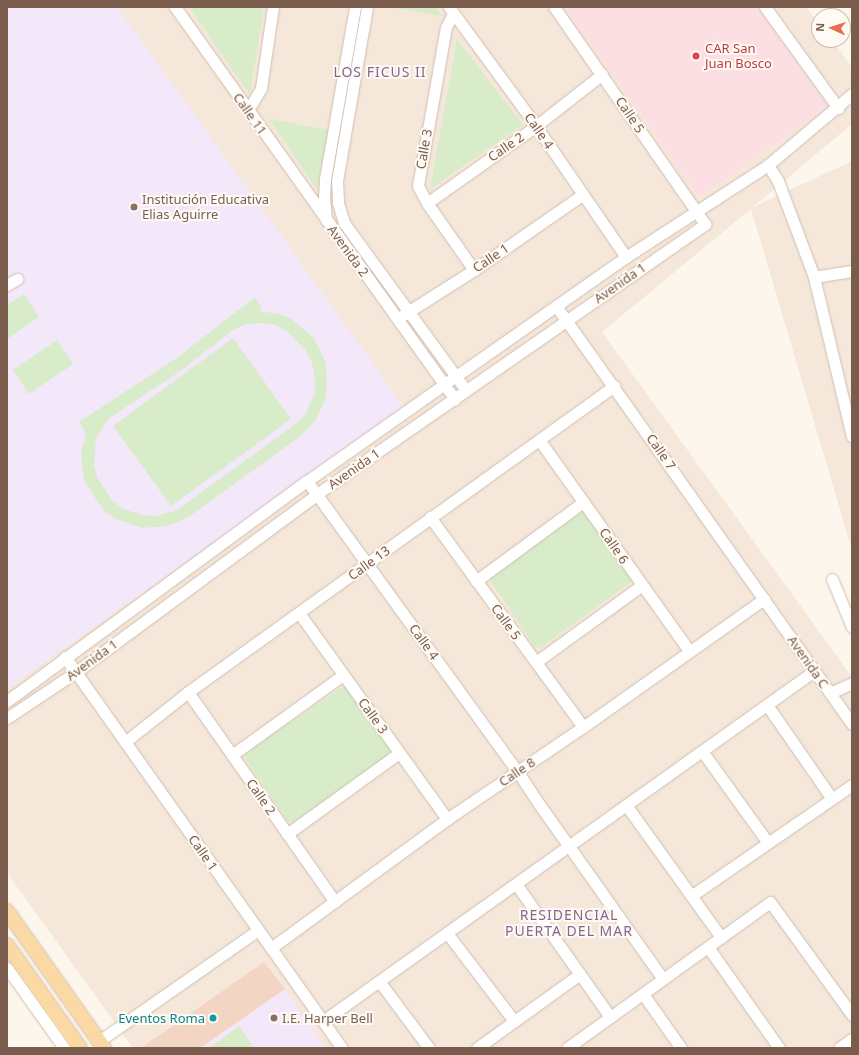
<!DOCTYPE html>
<html>
<head>
<meta charset="utf-8">
<style>
  body { margin:0 }
  #map { position:relative; width:859px; height:1055px; overflow:hidden; background:#fdf6ec; font-family:"Noto Sans",sans-serif }
  div>[style] { position:absolute }
  .residential>* { inset:0; background:#f5e8da }
  .education>* { inset:0; background:#f3e8fa }
  .medical>* { inset:0; background:#fbdfe3 }
  .green>* { inset:0; background:#d8ecc9 }
  .building>* { inset:0; background:#f3d5c3 }
  .roads { filter:drop-shadow(0 0 1px #d1beb0) drop-shadow(0 0 1px #d1beb0) }
  .minor>* { height:11px; margin:-5.5px; padding:0 5.5px; transform-origin:5.5px; border-radius:5.5px; background:#fff }
  .major>* { height:14px; margin:-7px; padding:0 7px; transform-origin:7px; border-radius:7px; background:#fbd9a5 }
  .dots>* { width:11px; height:11px; translate:-50% -50%; box-sizing:border-box; border:2px solid #fffaf3; border-radius:50% }
  span { translate:-50% -50%; white-space:nowrap; text-align:center; line-height:1.15; -webkit-text-stroke:4px #fffaf3; paint-order:stroke }
  .health-label { font-size:13px; color:#be3a42 }
  .left { translate:0 -50%; text-align:left }
  .street-label { font-size:13px; color:#7a5c4d }
  .education-label { font-size:13px; color:#785e54 }
  .culture-label { font-size:13px; color:#0d838f }
  .right { translate:-100% -50%; text-align:right }
  .neighbourhood-label { font-size:14px; color:#846695; letter-spacing:1px }
  .frame { position:absolute; inset:0; border:8px solid #7a5c4d; pointer-events:none }
  .north { position:absolute; left:811px; top:8px; width:40px; height:40px; box-sizing:border-box; background:#fffaf3; border:1px solid #cabbb1; border-radius:50%; rotate:273deg; font-size:11px; font-weight:700; line-height:16px; text-align:center; color:#7a5c4d }
  .north::after { content:''; display:block; margin:auto; width:14px; height:18px; background:#e76f51; clip-path:polygon(50% 0,100% 100%,50% 72%,0 100%) }
</style>
</head>
<body>
<div id="map">
  <div class="residential">
    <i style="clip-path:polygon(7px 7px,806px 7px,819px 24px,819px 40px,832px 40px,852px 67px,852px 124px,753px 207px,852px 161px,852px 550px,751px 209px,602px 332px,852px 677px,852px 1048px,133px 1048px,7px 873px)"></i>
  </div>
  <div class="education">
    <i style="clip-path:polygon(7px 7px,117px 7px,404px 407px,7px 689px)"></i>
    <i style="clip-path:polygon(285px 989px,325px 1048px,200px 1048px)"></i>
  </div>
  <div class="medical">
    <i style="clip-path:polygon(565px 7px,756px 7px,829px 106px,699px 197px)"></i>
  </div>
  <div class="green">
    <i style="clip-path:polygon(189px 7px,264px 7px,250px 95px)"></i>
    <i style="clip-path:polygon(388px 7px,436px 7px,442px 16px)"></i>
    <i style="clip-path:polygon(457px 39px,523px 125px,430px 189px)"></i>
    <i style="clip-path:polygon(269px 119px,329px 130px,317px 189px)"></i>
    <i style="clip-path:polygon(24px 294px,39px 317px,7px 339px,7px 305px)"></i>
    <i style="clip-path:polygon(evenodd,255px 297px,262px 308px,258px 311px,279px 314px,290px 318px,313px 337px,320px 350px,326px 364px,327px 390px,325px 400px,315px 421px,298px 438px,190px 516px,178px 522px,167px 526px,142px 528px,116px 519px,106px 512px,97px 501px,84px 480px,81px 453px,86px 433px,79px 422px,178px 357px,255px 297px,262px 323px,276px 325px,287px 331px,306px 351px,312px 363px,315px 378px,315px 392px,305px 415px,297px 423px,177px 510px,156px 516px,143px 515px,123px 509px,112px 500px,98px 479px,94px 466px,96px 439px,108px 419px,179px 372px,233px 330px,246px 324px,262px 323px)"></i>
    <i style="clip-path:polygon(233px 338px,291px 419px,171px 506px,113px 426px)"></i>
    <i style="clip-path:polygon(57px 340px,73px 364px,29px 394px,13px 370px)"></i>
    <i style="clip-path:polygon(583px 511px,587px 513px,632px 578px,631px 582px,540px 648px,535px 647px,490px 580px,490px 577px)"></i>
    <i style="clip-path:polygon(344px 686px,347px 687px,393px 749px,392px 754px,293px 823px,288px 822px,246px 759px,247px 752px)"></i>
    <i style="clip-path:polygon(239px 1026px,254px 1048px,209px 1048px)"></i>
  </div>
  <div class="building">
    <i style="clip-path:polygon(264px 962px,285px 989px,200px 1048px,141px 1048px)"></i>
  </div>
  <div class="roads">
    <div class="minor">
      <i style="left:175px;top:7px;width:482px;rotate:54.5deg"></i>
      <i style="left:367px;top:7px;width:177px;rotate:99.8deg"></i>
      <i style="left:337px;top:181px;width:22px;rotate:87deg"></i>
      <i style="left:338px;top:203px;width:21px;rotate:73deg"></i>
      <i style="left:344px;top:223px;width:207px;rotate:53.9deg"></i>
      <i style="left:449px;top:7px;width:147px;rotate:53.8deg"></i>
      <i style="left:536px;top:126px;width:159px;rotate:55.5deg"></i>
      <i style="left:765px;top:7px;width:125px;rotate:54.1deg"></i>
      <i style="left:453px;top:14px;width:15px;rotate:118deg"></i>
      <i style="left:446px;top:27px;width:161px;rotate:100deg"></i>
      <i style="left:418px;top:186px;width:19px;rotate:62deg"></i>
      <i style="left:427px;top:203px;width:82px;rotate:55deg"></i>
      <i style="left:248px;top:110px;width:26px;rotate:-59deg"></i>
      <i style="left:261px;top:88px;width:82px;rotate:-81.6deg"></i>
      <i style="left:768px;top:165px;width:19px;rotate:58deg"></i>
      <i style="left:778px;top:181px;width:103px;rotate:69.4deg"></i>
      <i style="left:814px;top:277px;width:164px;rotate:76.6deg"></i>
      <i style="left:427px;top:203px;width:133px;rotate:-35.2deg"></i>
      <i style="left:536px;top:126px;width:84px;rotate:-38.2deg"></i>
      <i style="left:326px;top:220px;width:22px;rotate:-95deg"></i>
      <i style="left:324px;top:198px;width:19px;rotate:-87deg"></i>
      <i style="left:325px;top:179px;width:175px;rotate:-80.1deg"></i>
      <i style="left:814px;top:277px;width:38px;rotate:-9deg"></i>
      <i style="left:7px;top:285px;width:12px;rotate:-31deg"></i>
      <i style="left:556px;top:306px;width:512px;rotate:54.7deg"></i>
      <i style="left:403px;top:315px;width:84px;rotate:-32.4deg"></i>
      <i style="left:474px;top:270px;width:131px;rotate:-34.8deg"></i>
      <i style="left:540px;top:441px;width:257px;rotate:54.6deg"></i>
      <i style="left:307px;top:481px;width:359px;rotate:54.1deg"></i>
      <i style="left:518px;top:772px;width:38px;rotate:57deg"></i>
      <i style="left:539px;top:804px;width:214px;rotate:54.7deg"></i>
      <i style="left:430px;top:517px;width:260px;rotate:53.9deg"></i>
      <i style="left:832px;top:579px;width:52px;rotate:67.4deg"></i>
      <i style="left:476px;top:581px;width:133px;rotate:-36.4deg"></i>
      <i style="left:299px;top:613px;width:254px;rotate:54.3deg"></i>
      <i style="left:65px;top:657px;width:479px;rotate:54.7deg"></i>
      <i style="left:536px;top:662px;width:131px;rotate:-36deg"></i>
      <i style="left:188px;top:692px;width:256px;rotate:55deg"></i>
      <i style="left:830px;top:693px;width:24px;rotate:-24deg"></i>
      <i style="left:7px;top:701px;width:372px;rotate:-36.3deg"></i>
      <i style="left:307px;top:481px;width:182px;rotate:-35.2deg"></i>
      <i style="left:456px;top:376px;width:208px;rotate:-35deg"></i>
      <i style="left:626px;top:257px;width:169px;rotate:-32.9deg"></i>
      <i style="left:768px;top:165px;width:110px;rotate:-40.2deg"></i>
      <i style="left:767px;top:705px;width:114px;rotate:55.3deg"></i>
      <i style="left:7px;top:718px;width:83px;rotate:-33.7deg"></i>
      <i style="left:76px;top:672px;width:300px;rotate:-36.4deg"></i>
      <i style="left:317px;top:494px;width:473px;rotate:-34.8deg"></i>
      <i style="left:705px;top:224px;width:264px;rotate:-124.8deg"></i>
      <i style="left:125px;top:742px;width:80px;rotate:-38.4deg"></i>
      <i style="left:188px;top:692px;width:525px;rotate:-35.69deg"></i>
      <i style="left:702px;top:751px;width:113px;rotate:54.3deg"></i>
      <i style="left:232px;top:755px;width:137px;rotate:-35.8deg"></i>
      <i style="left:626px;top:805px;width:163px;rotate:54.3deg"></i>
      <i style="left:287px;top:834px;width:138px;rotate:-35.9deg"></i>
      <i style="left:516px;top:884px;width:163px;rotate:54.7deg"></i>
      <i style="left:691px;top:896px;width:196px;rotate:-34.6deg"></i>
      <i style="left:447px;top:933px;width:111px;rotate:52.7deg"></i>
      <i style="left:708px;top:947px;width:123px;rotate:54.9deg"></i>
      <i style="left:271px;top:948px;width:218px;rotate:-36.2deg"></i>
      <i style="left:447px;top:819px;width:164px;rotate:-34.1deg"></i>
      <i style="left:583px;top:727px;width:222px;rotate:-35.3deg"></i>
      <i style="left:7px;top:968px;width:98px;rotate:54.5deg"></i>
      <i style="left:379px;top:981px;width:84px;rotate:53.3deg"></i>
      <i style="left:643px;top:994px;width:66px;rotate:54.9deg"></i>
      <i style="left:323px;top:1021px;width:603px;rotate:-35.48deg"></i>
      <i style="left:99px;top:1041px;width:194px;rotate:-34.9deg"></i>
      <i style="left:477px;top:1048px;width:127px;rotate:-35.7deg"></i>
      <i style="left:567px;top:1048px;width:250px;rotate:-35.7deg"></i>
      <i style="left:770px;top:902px;width:140px;rotate:54deg"></i>
      <i style="left:839px;top:1048px;width:16px;rotate:-35deg"></i>
    </div>
    <div class="major">
      <i style="left:7px;top:911px;width:168px;rotate:54.7deg"></i>
      <i style="left:7px;top:945px;width:126px;rotate:54.7deg"></i>
    </div>
  </div>
  <div class="dots">
    <i style="left:696px;top:56px;background:#e0444e"></i>
    <i style="left:134px;top:207px;background:#8d6e63"></i>
    <i style="left:213px;top:1018px;background:#0f9aa8"></i>
    <i style="left:274px;top:1018px;background:#8d6e63"></i>
  </div>
  <div class="health-label">
    <span class="left" style="left:705px;top:56px">CAR San<br>Juan Bosco</span>
  </div>
  <div class="street-label">
    <span style="left:250px;top:114px;rotate:55deg">Calle 11</span>
    <span style="left:630px;top:115px;rotate:56deg">Calle 5</span>
    <span style="left:539px;top:131px;rotate:55deg">Calle 4</span>
    <span style="left:506px;top:147px;rotate:-35deg">Calle 2</span>
    <span style="left:424px;top:149px;rotate:-80deg">Calle 3</span>
    <span style="left:348px;top:251px;rotate:54deg">Avenida 2</span>
    <span style="left:491px;top:258px;rotate:-34deg">Calle 1</span>
    <span style="left:620px;top:283px;rotate:-35deg">Avenida 1</span>
    <span style="left:661px;top:452px;rotate:55deg">Calle 7</span>
    <span style="left:354px;top:469px;rotate:-35deg">Avenida 1</span>
    <span style="left:614px;top:546px;rotate:55deg">Calle 6</span>
    <span style="left:369px;top:563px;rotate:-36deg">Calle 13</span>
    <span style="left:506px;top:622px;rotate:54deg">Calle 5</span>
    <span style="left:424px;top:642px;rotate:54deg">Calle 4</span>
    <span style="left:92px;top:660px;rotate:-36deg">Avenida 1</span>
    <span style="left:808px;top:662px;rotate:55deg">Avenida C</span>
    <span style="left:373px;top:716px;rotate:54deg">Calle 3</span>
    <span style="left:517px;top:772px;rotate:-34deg">Calle 8</span>
    <span style="left:261px;top:797px;rotate:55deg">Calle 2</span>
    <span style="left:203px;top:853px;rotate:55deg">Calle 1</span>
  </div>
  <div class="education-label">
    <span class="left" style="left:142px;top:207px">Institución Educativa<br>Elias Aguirre</span>
    <span class="left" style="left:282px;top:1018px">I.E. Harper Bell</span>
  </div>
  <div class="culture-label">
    <span class="right" style="left:205px;top:1018px">Eventos Roma</span>
  </div>
  <div class="neighbourhood-label">
    <span style="left:380px;top:72px">LOS FICUS II</span>
    <span style="left:569px;top:923px">RESIDENCIAL<br>PUERTA DEL MAR</span>
  </div>
  <div class="frame"></div>
  <div class="north">N</div>
</div>
</body>
</html>
